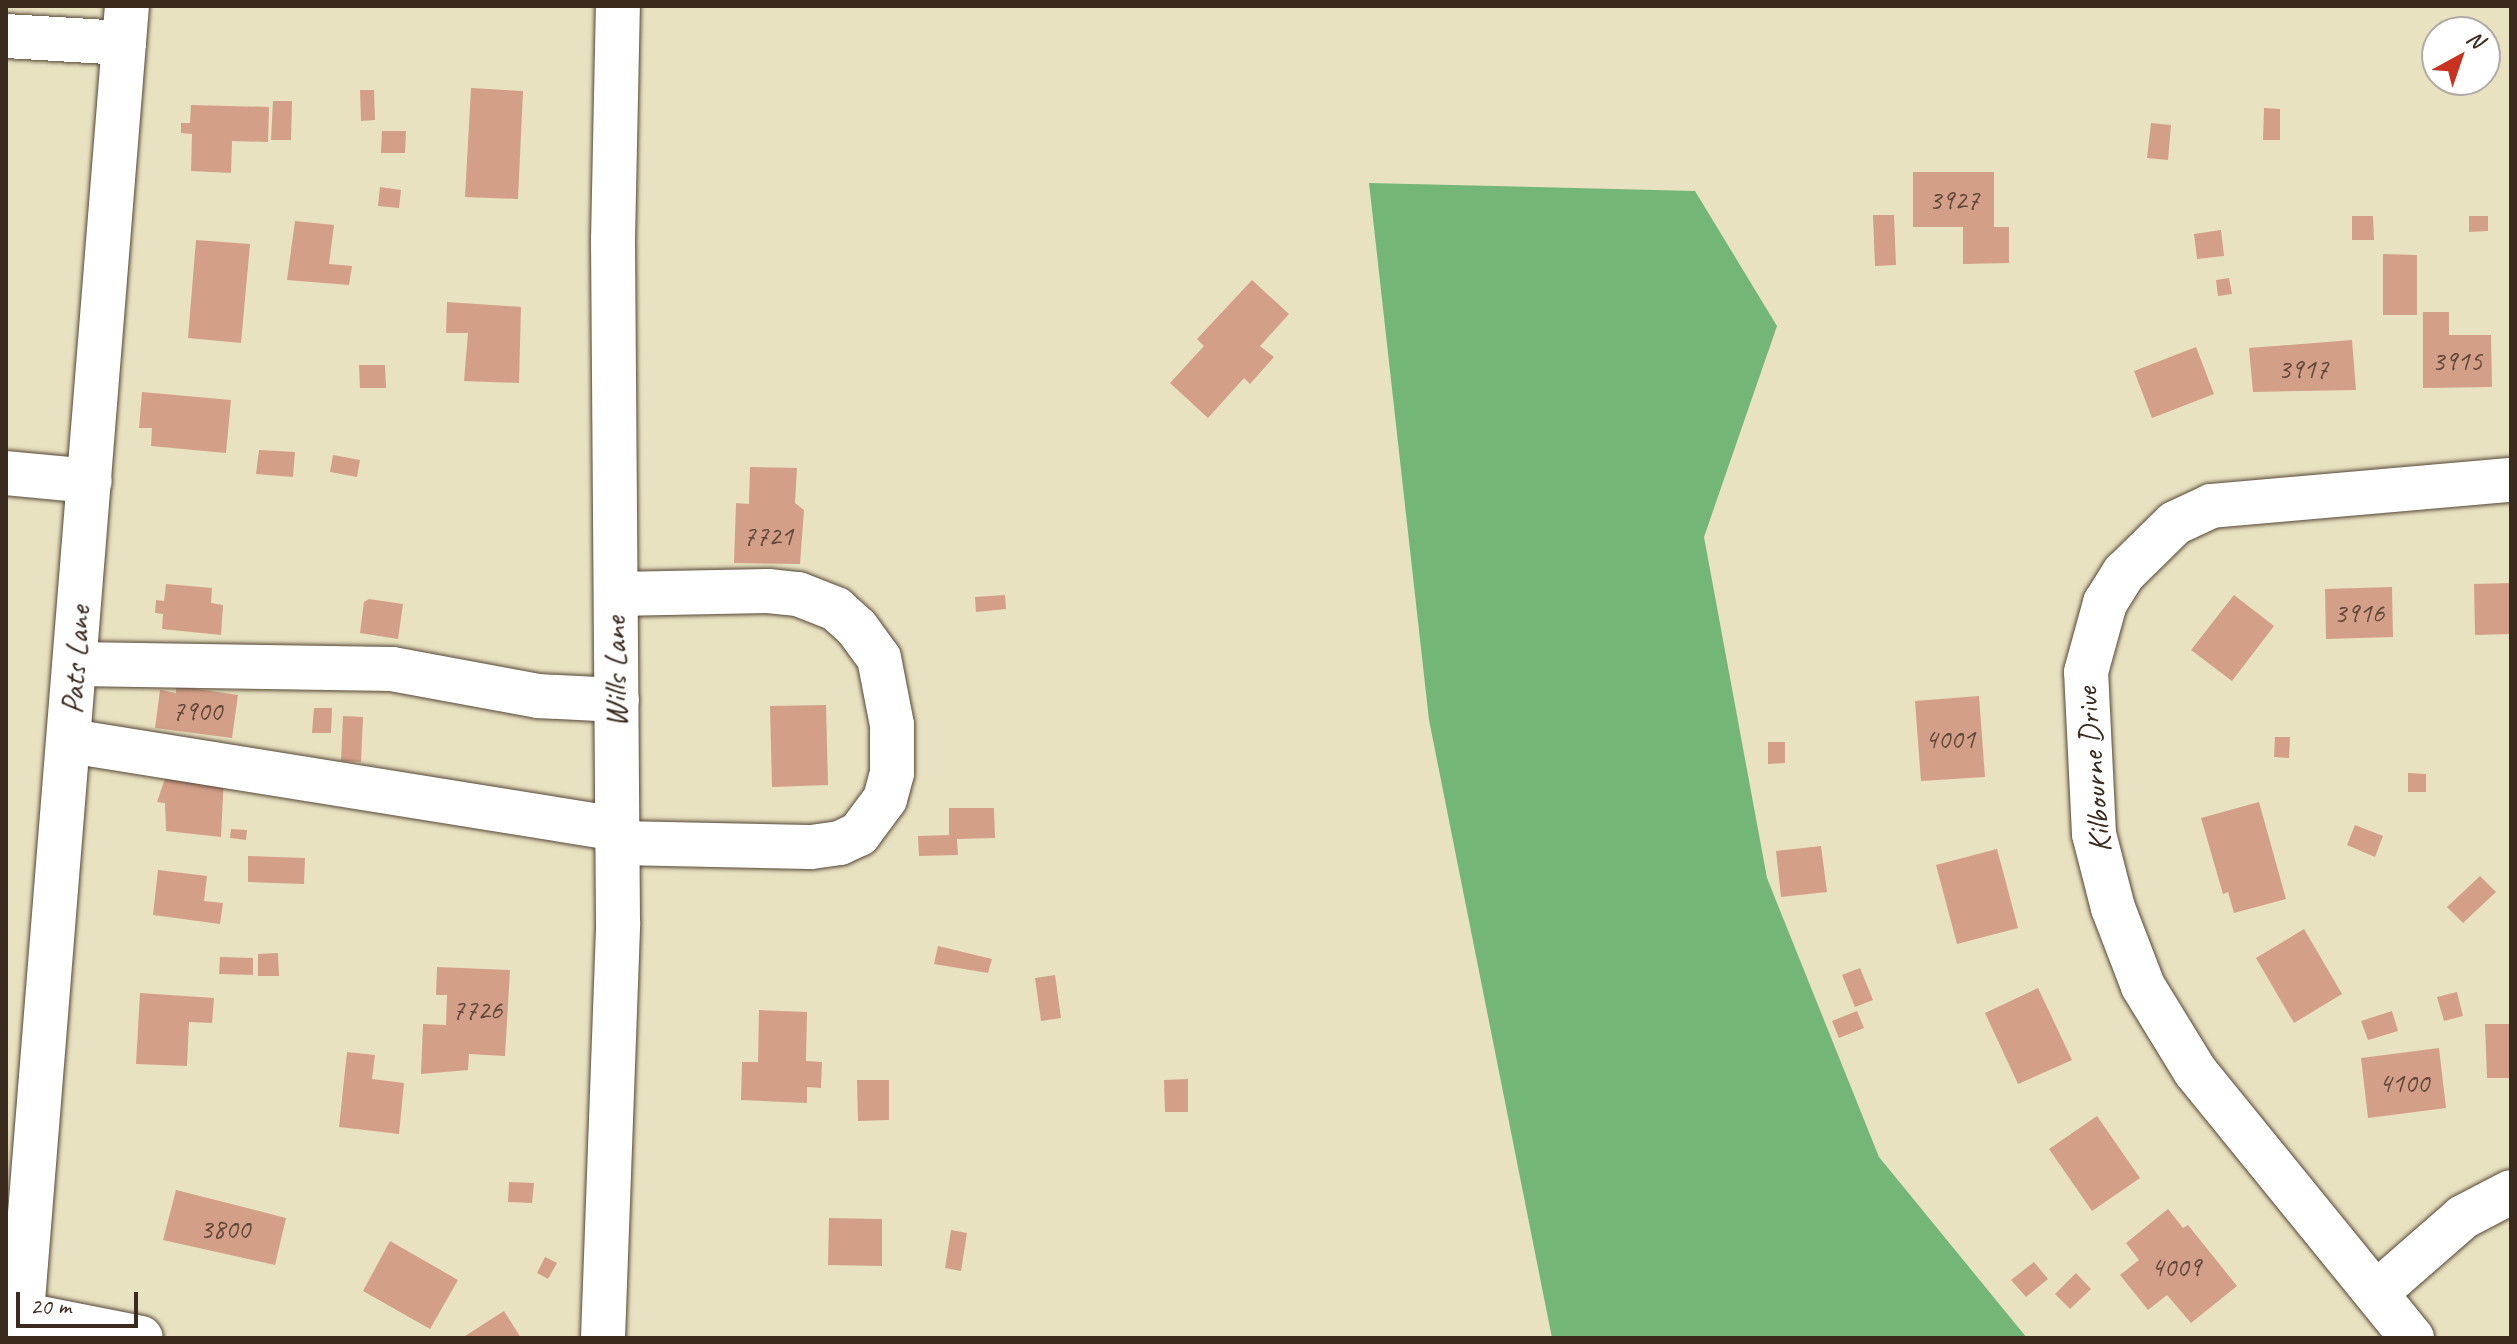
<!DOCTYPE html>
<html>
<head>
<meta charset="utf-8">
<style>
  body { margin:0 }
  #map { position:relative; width:2517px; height:1344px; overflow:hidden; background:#e9e2c1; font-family:Caveat,sans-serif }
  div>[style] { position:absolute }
  .forest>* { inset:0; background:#74b678 }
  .building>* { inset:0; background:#d49f88 }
  .roads { filter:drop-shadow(0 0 2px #554636) drop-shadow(0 0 2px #554636) }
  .minor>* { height:44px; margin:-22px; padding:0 22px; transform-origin:22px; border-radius:22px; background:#fff }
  span { translate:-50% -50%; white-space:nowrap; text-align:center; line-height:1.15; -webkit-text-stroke:6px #fff; paint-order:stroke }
  .number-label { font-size:28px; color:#614738 }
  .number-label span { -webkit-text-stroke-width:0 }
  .street-label { font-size:32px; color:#3b2a1e }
  .frame { position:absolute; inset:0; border:8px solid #3b2a1e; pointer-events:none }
  .north { position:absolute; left:2421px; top:16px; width:80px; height:80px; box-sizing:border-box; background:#fff; border:2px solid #b1aaa5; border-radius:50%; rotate:40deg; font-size:22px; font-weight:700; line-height:32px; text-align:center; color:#3b2a1e }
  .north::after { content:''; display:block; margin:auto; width:28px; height:36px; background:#c8321e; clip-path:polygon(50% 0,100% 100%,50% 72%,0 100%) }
  .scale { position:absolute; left:16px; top:1292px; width:122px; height:36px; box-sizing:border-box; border:4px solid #3b2a1e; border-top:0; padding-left:10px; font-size:24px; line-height:28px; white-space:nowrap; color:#3b2a1e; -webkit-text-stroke:6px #fff; paint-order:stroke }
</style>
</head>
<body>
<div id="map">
  <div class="forest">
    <i style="clip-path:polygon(1369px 183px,1695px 191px,1777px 326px,1704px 537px,1767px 878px,1879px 1157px,2027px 1338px,1552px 1338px,1429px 720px)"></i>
  </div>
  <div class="building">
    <i style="clip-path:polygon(471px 88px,523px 91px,518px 199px,465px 197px)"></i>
    <i style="clip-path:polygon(360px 90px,374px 90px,375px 120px,361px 121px)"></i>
    <i style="clip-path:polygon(273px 101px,292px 101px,291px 140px,271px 140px)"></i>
    <i style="clip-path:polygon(191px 105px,269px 107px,268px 142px,232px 141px,231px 173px,191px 171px,192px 134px,181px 133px,181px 123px,190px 123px)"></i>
    <i style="clip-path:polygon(2264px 108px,2280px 109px,2280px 140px,2263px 140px)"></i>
    <i style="clip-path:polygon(2151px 123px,2171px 125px,2168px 160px,2147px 158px)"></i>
    <i style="clip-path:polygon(382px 131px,406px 131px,405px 153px,381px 153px)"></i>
    <i style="clip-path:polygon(1913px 172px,1994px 172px,1994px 227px,2009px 227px,2009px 263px,1963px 264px,1963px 227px,1913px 227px)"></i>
    <i style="clip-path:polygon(380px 187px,401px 190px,399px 208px,378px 206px)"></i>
    <i style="clip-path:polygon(1873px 215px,1894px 215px,1896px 265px,1875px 266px)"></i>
    <i style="clip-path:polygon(2352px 216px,2373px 216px,2374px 240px,2352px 240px)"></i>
    <i style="clip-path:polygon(2469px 216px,2488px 216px,2488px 231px,2469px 232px)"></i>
    <i style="clip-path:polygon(295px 221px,334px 225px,329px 264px,352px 266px,349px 285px,287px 280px)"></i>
    <i style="clip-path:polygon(2221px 230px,2224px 256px,2197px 259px,2194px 234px)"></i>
    <i style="clip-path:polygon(196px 240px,250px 244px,241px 343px,188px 338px)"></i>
    <i style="clip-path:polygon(2383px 254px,2417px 255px,2417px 315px,2383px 315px)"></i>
    <i style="clip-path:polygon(2229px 278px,2232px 294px,2218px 296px,2216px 280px)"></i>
    <i style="clip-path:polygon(1252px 280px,1289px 314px,1260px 346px,1274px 357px,1250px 384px,1244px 378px,1208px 418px,1170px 383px,1204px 346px,1197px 339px)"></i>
    <i style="clip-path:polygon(447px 302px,521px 307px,519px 383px,464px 381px,468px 333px,446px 333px)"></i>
    <i style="clip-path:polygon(2423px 312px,2449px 312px,2449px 335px,2491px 335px,2492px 387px,2423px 388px)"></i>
    <i style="clip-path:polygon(2352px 340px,2356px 390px,2253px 392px,2249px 348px)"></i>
    <i style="clip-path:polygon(2196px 347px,2214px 394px,2152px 418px,2134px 371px)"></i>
    <i style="clip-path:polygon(359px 365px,385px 365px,386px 388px,360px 388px)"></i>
    <i style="clip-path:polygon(142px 392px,231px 400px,226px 453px,151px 446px,152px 428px,139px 428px)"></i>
    <i style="clip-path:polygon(259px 450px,295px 452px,293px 477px,256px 474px)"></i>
    <i style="clip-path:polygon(333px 455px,360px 460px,357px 477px,330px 472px)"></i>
    <i style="clip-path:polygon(750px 467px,797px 468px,795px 503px,804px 510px,800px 564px,734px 563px,736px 503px,749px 504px)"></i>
    <i style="clip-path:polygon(2511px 583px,2511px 634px,2475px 635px,2474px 584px)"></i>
    <i style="clip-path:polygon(166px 584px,212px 588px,211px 603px,223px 605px,221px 635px,162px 629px,163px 614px,155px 613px,156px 600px,164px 601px)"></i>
    <i style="clip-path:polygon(2392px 587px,2393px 637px,2326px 639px,2325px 589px)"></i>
    <i style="clip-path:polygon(1005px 595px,1006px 609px,976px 612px,975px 597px)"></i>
    <i style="clip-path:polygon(2234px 595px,2274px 626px,2232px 681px,2191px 650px)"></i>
    <i style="clip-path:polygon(369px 599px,403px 604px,398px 639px,360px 633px,364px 602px)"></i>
    <i style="clip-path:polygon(176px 686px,238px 695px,232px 738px,155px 728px,160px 690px,176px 693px)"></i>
    <i style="clip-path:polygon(1979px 696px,1985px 777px,1921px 781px,1915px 701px)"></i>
    <i style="clip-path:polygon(826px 705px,828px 785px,772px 787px,770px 706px)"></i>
    <i style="clip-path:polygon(314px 708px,332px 708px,331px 733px,312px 733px)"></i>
    <i style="clip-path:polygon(343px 716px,363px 717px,361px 762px,341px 761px)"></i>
    <i style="clip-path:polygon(2275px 737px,2290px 737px,2289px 758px,2274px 757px)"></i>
    <i style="clip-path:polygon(1768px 742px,1785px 742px,1785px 763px,1768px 764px)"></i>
    <i style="clip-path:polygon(168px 770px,224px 776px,221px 837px,166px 831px,165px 803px,157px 802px)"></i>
    <i style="clip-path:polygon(2408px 773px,2426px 774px,2426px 792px,2408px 792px)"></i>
    <i style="clip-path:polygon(2259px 802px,2286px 899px,2234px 913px,2228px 892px,2223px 894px,2201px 818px)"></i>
    <i style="clip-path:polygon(949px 808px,994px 808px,995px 838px,957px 839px,958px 855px,919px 856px,918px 836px,949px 835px)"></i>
    <i style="clip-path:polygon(2355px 825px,2383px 836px,2375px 857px,2347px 845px)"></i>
    <i style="clip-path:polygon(231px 829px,247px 830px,246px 840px,230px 838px)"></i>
    <i style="clip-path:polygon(1821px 846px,1827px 892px,1781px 897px,1776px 851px)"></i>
    <i style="clip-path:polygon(1997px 849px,2018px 928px,1957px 944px,1936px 865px)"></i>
    <i style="clip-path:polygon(248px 856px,305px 858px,304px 884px,248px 882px)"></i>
    <i style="clip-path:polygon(158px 870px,207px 876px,204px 901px,223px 903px,220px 924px,153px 915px)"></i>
    <i style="clip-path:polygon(2480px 876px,2496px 892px,2463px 923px,2447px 907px)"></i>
    <i style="clip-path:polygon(2304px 929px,2342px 994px,2294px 1023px,2256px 958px)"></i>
    <i style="clip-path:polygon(938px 946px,992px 959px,988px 973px,934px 964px)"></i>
    <i style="clip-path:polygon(278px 953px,279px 976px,258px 976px,258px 954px)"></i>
    <i style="clip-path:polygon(220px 957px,253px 958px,253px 975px,219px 974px)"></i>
    <i style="clip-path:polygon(437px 967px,510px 970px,505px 1056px,469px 1054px,468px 1070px,421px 1074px,423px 1024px,446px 1025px,447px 995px,436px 995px)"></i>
    <i style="clip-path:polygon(1860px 968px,1873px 1000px,1855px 1007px,1842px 975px)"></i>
    <i style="clip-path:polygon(1055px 975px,1061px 1018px,1041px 1021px,1035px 978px)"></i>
    <i style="clip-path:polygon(2038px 988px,2072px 1060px,2018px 1084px,1985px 1013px)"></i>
    <i style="clip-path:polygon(2457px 992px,2463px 1016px,2444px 1021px,2437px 997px)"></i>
    <i style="clip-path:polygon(140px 993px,214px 998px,212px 1023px,189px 1022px,187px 1066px,136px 1064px)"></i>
    <i style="clip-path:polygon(759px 1010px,807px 1012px,806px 1061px,822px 1062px,821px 1088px,807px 1087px,807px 1103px,741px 1100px,742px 1062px,758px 1062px)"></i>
    <i style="clip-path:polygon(1857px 1011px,1864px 1028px,1839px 1038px,1832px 1021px)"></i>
    <i style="clip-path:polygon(2392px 1011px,2398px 1031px,2368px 1040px,2361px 1021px)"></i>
    <i style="clip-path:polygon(2485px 1024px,2511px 1024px,2511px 1078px,2487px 1078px)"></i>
    <i style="clip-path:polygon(2439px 1048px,2446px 1108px,2368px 1118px,2361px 1058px)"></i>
    <i style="clip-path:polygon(347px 1052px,375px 1055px,372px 1079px,404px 1083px,399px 1134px,339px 1127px)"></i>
    <i style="clip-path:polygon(1188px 1079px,1188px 1112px,1165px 1112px,1164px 1080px)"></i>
    <i style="clip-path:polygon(857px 1080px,889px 1080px,889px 1120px,858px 1121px)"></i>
    <i style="clip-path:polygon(2097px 1116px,2140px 1178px,2092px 1211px,2049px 1149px)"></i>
    <i style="clip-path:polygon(509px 1182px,534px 1183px,532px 1203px,508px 1202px)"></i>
    <i style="clip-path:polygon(176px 1190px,286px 1218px,275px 1265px,163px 1240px)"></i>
    <i style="clip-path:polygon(2168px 1209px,2183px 1228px,2188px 1225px,2237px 1286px,2191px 1323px,2167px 1295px,2148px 1310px,2120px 1275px,2139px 1260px,2126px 1243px)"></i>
    <i style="clip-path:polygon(829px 1218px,882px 1219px,882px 1266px,828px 1265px)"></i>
    <i style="clip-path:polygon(951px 1230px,967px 1233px,961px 1271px,945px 1268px)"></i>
    <i style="clip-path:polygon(390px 1241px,458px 1280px,430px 1329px,363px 1291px)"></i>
    <i style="clip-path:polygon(545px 1257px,557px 1263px,548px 1279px,537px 1273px)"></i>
    <i style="clip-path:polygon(2034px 1262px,2048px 1279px,2026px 1297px,2011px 1280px)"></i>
    <i style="clip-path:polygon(2076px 1273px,2091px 1289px,2070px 1309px,2055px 1294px)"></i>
    <i style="clip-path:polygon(504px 1311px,521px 1338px,462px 1338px)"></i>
  </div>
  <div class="roads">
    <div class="minor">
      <i style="left:6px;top:36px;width:118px;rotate:3.4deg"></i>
      <i style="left:6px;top:473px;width:84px;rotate:5.4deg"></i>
      <i style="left:616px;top:594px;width:152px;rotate:-1.1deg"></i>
      <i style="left:768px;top:591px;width:30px;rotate:6deg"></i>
      <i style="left:798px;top:594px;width:41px;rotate:21.5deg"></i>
      <i style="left:836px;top:609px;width:28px;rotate:42deg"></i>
      <i style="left:857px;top:628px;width:37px;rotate:54deg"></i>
      <i style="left:879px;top:658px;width:68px;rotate:79deg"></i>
      <i style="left:892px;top:725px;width:48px;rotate:90deg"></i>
      <i style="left:892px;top:773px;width:27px;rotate:105deg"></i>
      <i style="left:885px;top:799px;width:44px;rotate:126.6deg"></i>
      <i style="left:859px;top:834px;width:21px;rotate:155deg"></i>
      <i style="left:840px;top:843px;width:29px;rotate:172deg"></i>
      <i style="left:811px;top:847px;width:194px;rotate:-178.8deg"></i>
      <i style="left:76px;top:664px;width:316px;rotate:0.9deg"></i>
      <i style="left:392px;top:669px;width:148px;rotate:10.5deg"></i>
      <i style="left:538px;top:696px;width:79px;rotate:2.9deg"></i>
      <i style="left:70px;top:741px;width:555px;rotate:9.12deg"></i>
      <i style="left:2376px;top:1293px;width:116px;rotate:-41.1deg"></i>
      <i style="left:2463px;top:1217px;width:54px;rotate:-27.5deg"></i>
      <i style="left:25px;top:1315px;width:118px;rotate:11.2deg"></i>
      <i style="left:20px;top:1338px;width:1336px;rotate:-85.41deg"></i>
      <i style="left:603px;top:1338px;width:416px;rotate:-87.9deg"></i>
      <i style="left:618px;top:922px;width:682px;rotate:-90.42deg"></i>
      <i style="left:613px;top:240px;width:234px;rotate:-88.8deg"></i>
      <i style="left:2412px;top:1338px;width:344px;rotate:-129.1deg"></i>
      <i style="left:2195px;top:1071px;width:100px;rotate:-121.5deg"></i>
      <i style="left:2143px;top:986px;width:84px;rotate:-111deg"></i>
      <i style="left:2113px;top:908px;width:76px;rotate:-104.4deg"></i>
      <i style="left:2094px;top:834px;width:162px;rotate:-92.8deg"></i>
      <i style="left:2086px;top:672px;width:72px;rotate:-74.6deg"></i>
      <i style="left:2105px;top:603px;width:36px;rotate:-58deg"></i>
      <i style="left:2124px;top:573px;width:71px;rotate:-44.4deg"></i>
      <i style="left:2175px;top:523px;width:40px;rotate:-25deg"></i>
      <i style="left:2211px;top:506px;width:301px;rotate:-5deg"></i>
    </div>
  </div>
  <div class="number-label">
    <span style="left:1954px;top:200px">3927</span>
    <span style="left:2457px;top:361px">3915</span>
    <span style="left:2303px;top:369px">3917</span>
    <span style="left:768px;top:536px">7721</span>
    <span style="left:2359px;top:613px">3916</span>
    <span style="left:197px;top:711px">7900</span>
    <span style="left:1950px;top:739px">4001</span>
    <span style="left:477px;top:1010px">7726</span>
    <span style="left:2404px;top:1083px">4100</span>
    <span style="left:225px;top:1229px">3800</span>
    <span style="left:2176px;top:1267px">4009</span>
  </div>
  <div class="street-label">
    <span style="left:76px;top:660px;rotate:-86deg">Pats Lane</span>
    <span style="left:616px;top:672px;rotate:-91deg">Wills Lane</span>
    <span style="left:2094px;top:770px;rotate:-95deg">Kilbourne Drive</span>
  </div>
  <div class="frame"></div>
  <div class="north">N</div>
  <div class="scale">20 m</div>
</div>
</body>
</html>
